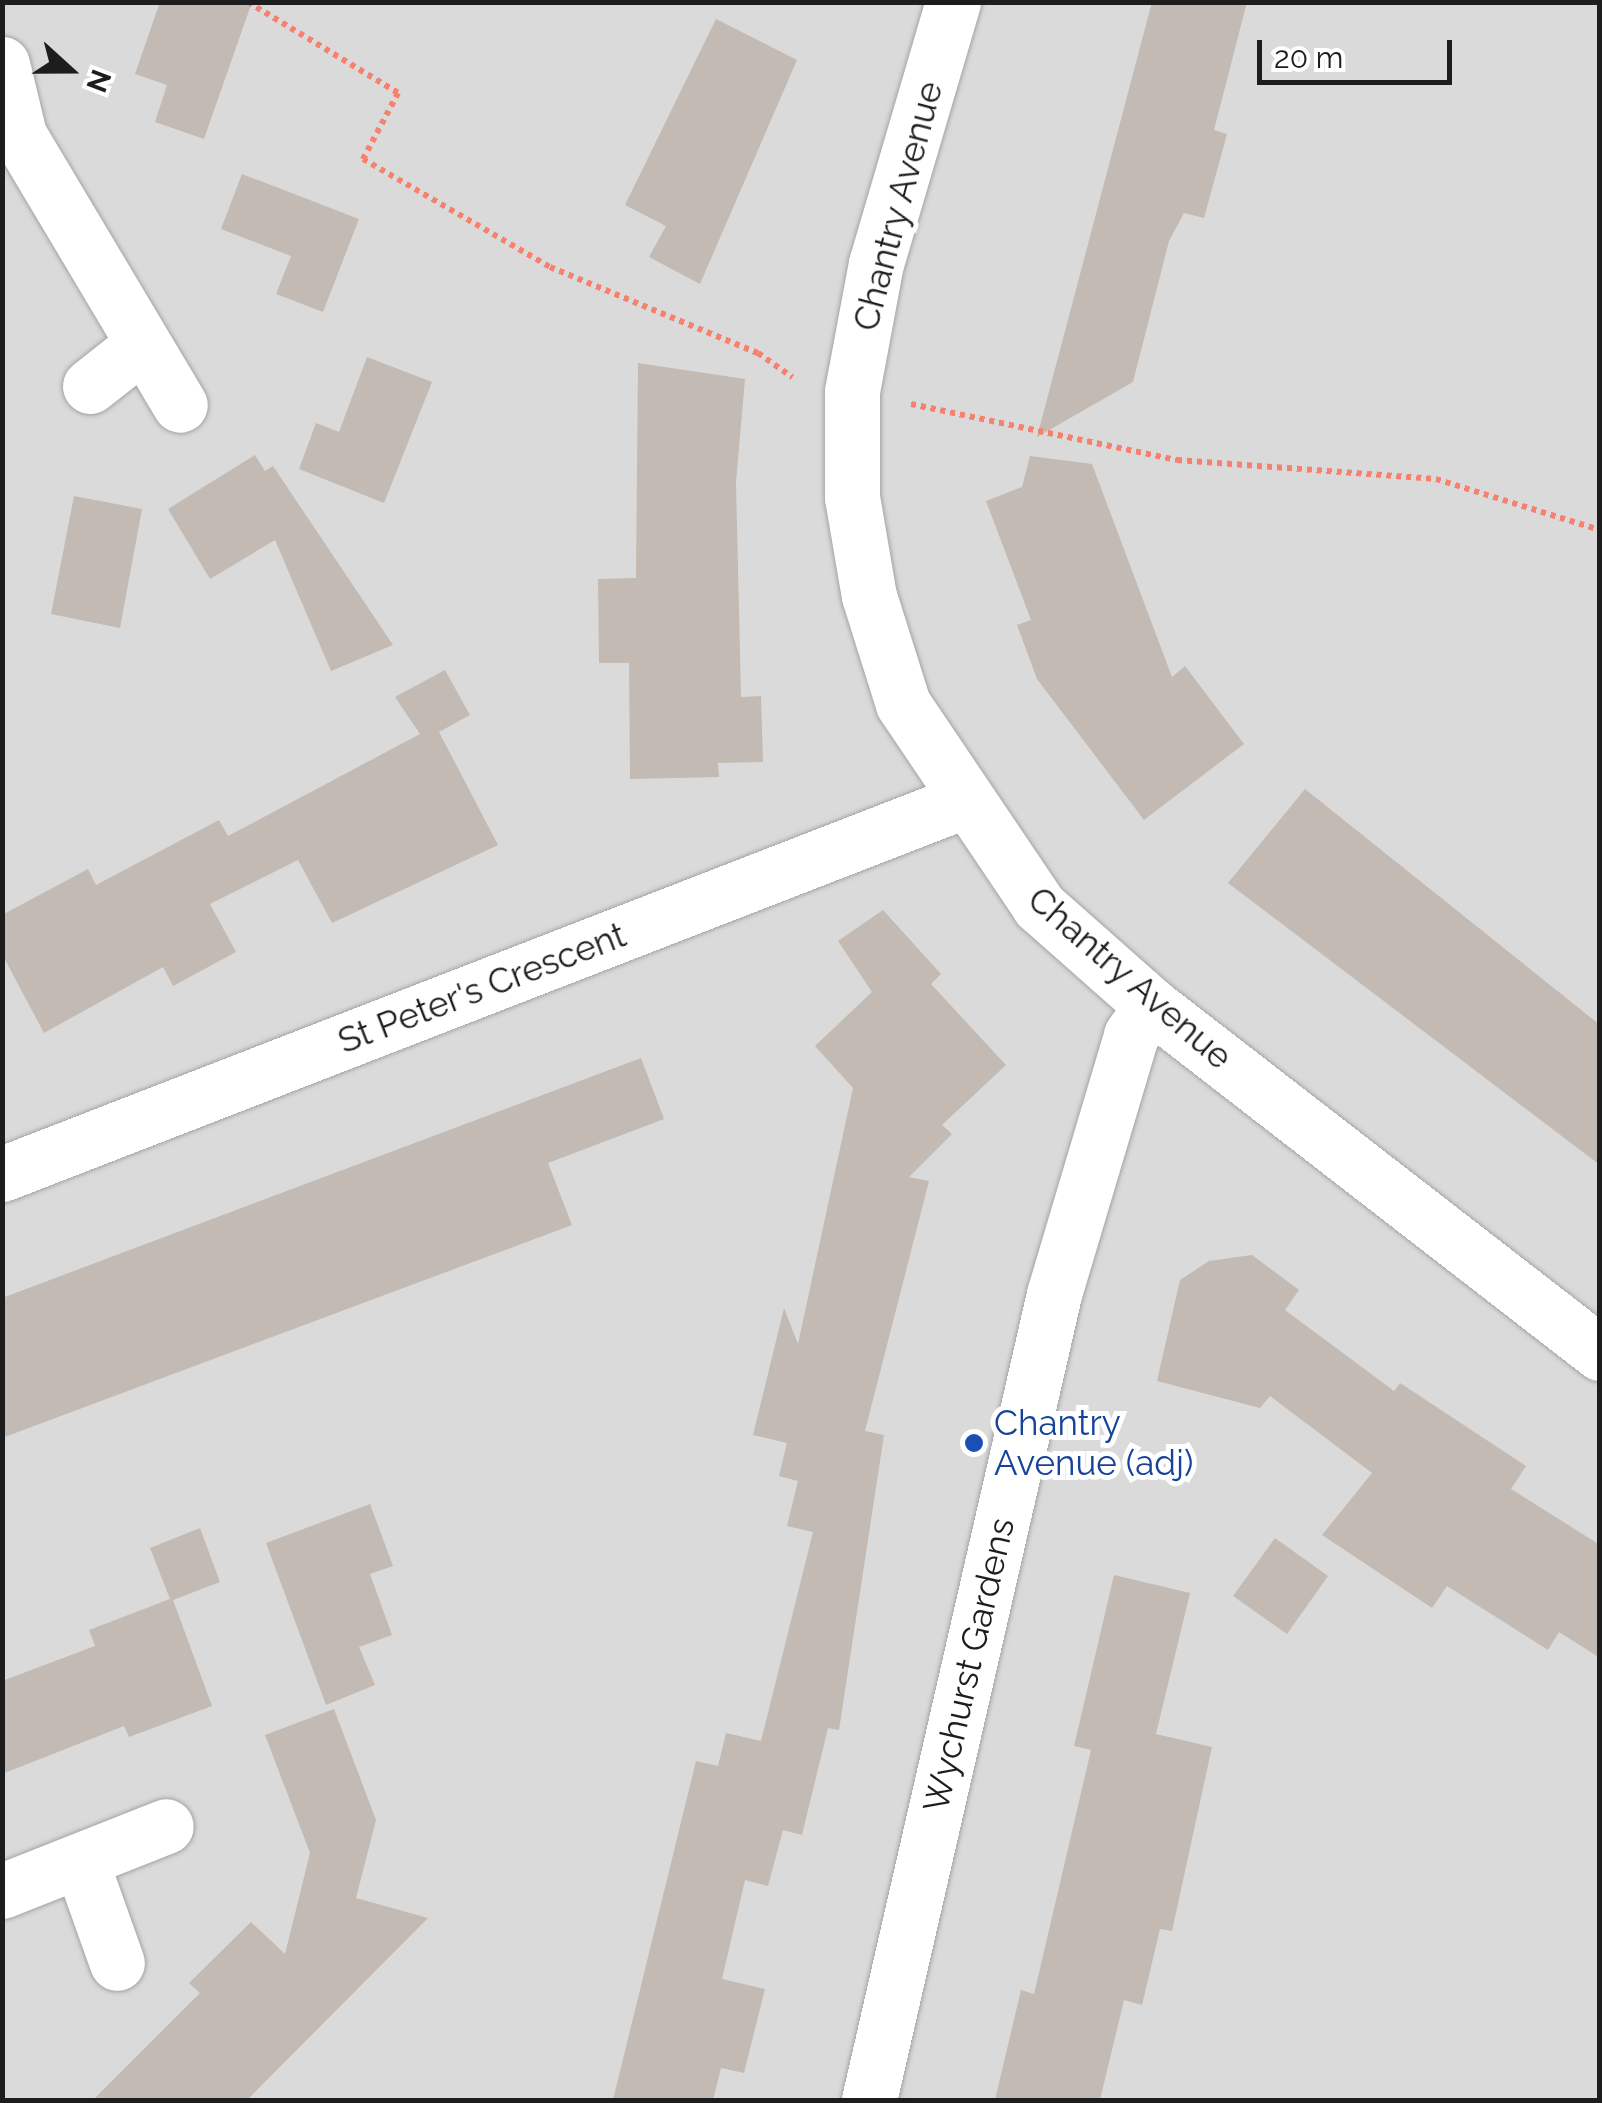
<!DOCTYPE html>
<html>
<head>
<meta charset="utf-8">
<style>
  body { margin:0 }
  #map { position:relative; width:1602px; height:2103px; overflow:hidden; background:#eeebe3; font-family:Raleway,sans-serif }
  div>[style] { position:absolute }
  .residential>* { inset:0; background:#dbdada }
  .building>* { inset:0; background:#c2bab3 }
  .path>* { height:6px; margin-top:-3px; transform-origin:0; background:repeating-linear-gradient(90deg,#f5816e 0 5px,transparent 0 10px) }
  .roads { filter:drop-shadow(0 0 2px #a4a4a4) drop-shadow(0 0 2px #a4a4a4) }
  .street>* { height:55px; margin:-27.5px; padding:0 27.5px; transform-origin:27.5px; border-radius:27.5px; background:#fff }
  .dots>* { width:28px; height:28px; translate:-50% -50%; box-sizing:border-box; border:5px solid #fff; border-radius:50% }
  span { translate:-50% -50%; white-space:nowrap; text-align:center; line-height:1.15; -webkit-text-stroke:10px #fff; paint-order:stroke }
  .street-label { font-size:35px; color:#1d1d1d }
  .transit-label { font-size:35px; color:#164399 }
  .left { translate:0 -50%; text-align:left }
  .frame { position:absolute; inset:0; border:5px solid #1d1d1d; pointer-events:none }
  .north { position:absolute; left:20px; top:20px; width:100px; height:100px; -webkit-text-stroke:8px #fff; paint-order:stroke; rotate:111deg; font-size:28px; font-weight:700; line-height:40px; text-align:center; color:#1d1d1d }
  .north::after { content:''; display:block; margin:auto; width:35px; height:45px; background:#1d1d1d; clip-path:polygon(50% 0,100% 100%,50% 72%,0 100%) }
  .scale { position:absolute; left:1257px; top:40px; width:195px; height:45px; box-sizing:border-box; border:5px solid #1d1d1d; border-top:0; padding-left:12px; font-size:30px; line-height:35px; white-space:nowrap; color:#1d1d1d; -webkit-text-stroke:8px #fff; paint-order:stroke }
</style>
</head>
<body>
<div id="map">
  <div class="residential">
    <i style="clip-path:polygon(3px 3px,1599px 3px,1599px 2100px,3px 2100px)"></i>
  </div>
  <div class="building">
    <i style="clip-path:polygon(160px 2px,252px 2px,204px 139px,155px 122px,167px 85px,135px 74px)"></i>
    <i style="clip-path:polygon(1152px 2px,1247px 2px,1214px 130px,1227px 134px,1204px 218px,1184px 213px,1169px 241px,1133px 382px,1037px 437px)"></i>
    <i style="clip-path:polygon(716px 19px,797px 60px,700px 284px,649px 257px,666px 226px,625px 205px)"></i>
    <i style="clip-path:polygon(242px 174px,359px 219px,323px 312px,276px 294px,291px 256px,221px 229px)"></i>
    <i style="clip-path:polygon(367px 357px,432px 382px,384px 503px,299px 469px,316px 423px,339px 432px)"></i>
    <i style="clip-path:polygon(638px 363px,745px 379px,736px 482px,741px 697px,761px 696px,763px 762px,718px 763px,719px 777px,630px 779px,629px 663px,599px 663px,598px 579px,636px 578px)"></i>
    <i style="clip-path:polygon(255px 455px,265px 471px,273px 466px,393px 645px,331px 671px,275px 540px,210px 579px,168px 509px)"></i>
    <i style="clip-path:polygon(1030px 456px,1092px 464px,1172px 677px,1185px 666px,1244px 744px,1144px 820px,1037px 679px,1017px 625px,1031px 620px,986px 501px,1022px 487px)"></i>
    <i style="clip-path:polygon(74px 496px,142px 509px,120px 628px,51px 614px)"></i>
    <i style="clip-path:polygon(445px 670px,470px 715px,439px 732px,498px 845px,332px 923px,298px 860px,210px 904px,236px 952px,173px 986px,163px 967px,44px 1033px,2px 954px,2px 915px,88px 869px,96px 885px,219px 820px,228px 836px,420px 734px,395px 697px)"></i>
    <i style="clip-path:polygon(1305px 789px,1600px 1025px,1600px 1165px,1228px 883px)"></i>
    <i style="clip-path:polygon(883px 910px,941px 974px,931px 984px,1006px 1065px,942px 1125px,952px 1134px,909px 1177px,929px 1181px,865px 1431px,884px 1435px,839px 1730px,828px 1728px,802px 1835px,783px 1830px,768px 1886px,745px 1880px,722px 1979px,765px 1989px,744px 2073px,721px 2068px,713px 2100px,613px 2100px,696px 1761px,718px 1766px,726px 1733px,761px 1741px,813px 1532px,787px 1526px,798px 1481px,779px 1476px,787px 1443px,753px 1435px,784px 1308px,798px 1344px,853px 1088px,815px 1046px,872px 992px,838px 941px)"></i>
    <i style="clip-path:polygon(641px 1058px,664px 1119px,548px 1163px,572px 1225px,2px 1438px,2px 1298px)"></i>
    <i style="clip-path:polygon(1252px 1255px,1299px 1290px,1285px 1310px,1394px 1391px,1400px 1383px,1526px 1466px,1511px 1489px,1600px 1545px,1600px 1658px,1559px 1632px,1548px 1650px,1447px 1586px,1432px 1608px,1322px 1535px,1372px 1473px,1270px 1396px,1260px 1408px,1157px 1381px,1180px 1280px,1209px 1261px)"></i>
    <i style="clip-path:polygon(370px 1504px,393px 1566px,370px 1574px,392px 1635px,359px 1647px,375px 1685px,326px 1705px,266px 1543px)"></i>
    <i style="clip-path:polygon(200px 1528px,220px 1582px,173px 1600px,212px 1706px,129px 1737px,124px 1726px,2px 1774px,2px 1681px,95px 1646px,89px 1630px,170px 1599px,150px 1548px)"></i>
    <i style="clip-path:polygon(1275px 1538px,1328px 1576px,1287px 1634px,1233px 1596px)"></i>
    <i style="clip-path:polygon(1114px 1575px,1190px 1593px,1156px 1734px,1212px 1747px,1172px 1931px,1160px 1929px,1142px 2005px,1124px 2000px,1100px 2100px,995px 2100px,1021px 1990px,1034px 1994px,1067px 1853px,1091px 1750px,1074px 1746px)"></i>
    <i style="clip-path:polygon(334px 1709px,376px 1820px,356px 1898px,428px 1918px,247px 2100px,93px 2100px,200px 1993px,189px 1983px,251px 1922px,285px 1954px,310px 1853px,265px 1735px)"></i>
  </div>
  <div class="path">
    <i style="left:248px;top:2px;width:175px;rotate:31.2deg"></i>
    <i style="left:398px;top:93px;width:75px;rotate:117.9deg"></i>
    <i style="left:363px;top:159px;width:216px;rotate:30deg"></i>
    <i style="left:550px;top:267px;width:225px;rotate:22.5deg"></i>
    <i style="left:758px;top:353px;width:42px;rotate:35.2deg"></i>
    <i style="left:911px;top:404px;width:272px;rotate:11.9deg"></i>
    <i style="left:1177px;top:460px;width:260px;rotate:4.2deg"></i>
    <i style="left:1436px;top:479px;width:172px;rotate:17.3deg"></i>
  </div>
  <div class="roads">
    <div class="street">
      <i style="left:953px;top:2px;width:272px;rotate:106.4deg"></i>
      <i style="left:876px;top:263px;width:130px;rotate:100.6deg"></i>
      <i style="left:852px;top:391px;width:106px;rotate:90deg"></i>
      <i style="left:852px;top:497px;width:100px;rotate:80.3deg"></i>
      <i style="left:869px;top:596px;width:113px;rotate:72.5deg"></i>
      <i style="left:903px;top:704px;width:244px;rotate:56deg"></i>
      <i style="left:1039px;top:906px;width:151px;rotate:41.5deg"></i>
      <i style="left:1152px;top:1006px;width:567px;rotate:37.76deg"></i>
      <i style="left:2px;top:64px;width:73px;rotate:76.5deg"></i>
      <i style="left:19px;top:135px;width:314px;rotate:59.2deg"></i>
      <i style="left:90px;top:386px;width:66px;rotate:-38.3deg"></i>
      <i style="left:2px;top:1174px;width:1029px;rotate:-21.2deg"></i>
      <i style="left:81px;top:1862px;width:107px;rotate:70.4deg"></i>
      <i style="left:2px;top:1891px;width:176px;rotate:-21.6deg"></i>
      <i style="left:869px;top:2100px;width:827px;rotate:-77.07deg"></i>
      <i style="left:1054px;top:1294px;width:270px;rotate:-73.4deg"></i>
      <i style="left:1131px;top:1035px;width:36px;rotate:-54deg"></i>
    </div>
  </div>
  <div class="dots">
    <i style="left:974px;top:1443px;background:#1a4fb4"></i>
  </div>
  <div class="street-label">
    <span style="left:898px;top:206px;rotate:-75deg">Chantry Avenue</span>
    <span style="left:1130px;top:978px;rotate:41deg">Chantry Avenue</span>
    <span style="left:482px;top:988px;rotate:-21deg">St Peter's Crescent</span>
    <span style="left:969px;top:1665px;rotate:-77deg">Wychurst Gardens</span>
  </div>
  <div class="transit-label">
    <span class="left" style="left:994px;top:1443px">Chantry<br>Avenue (adj)</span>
  </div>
  <div class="frame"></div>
  <div class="north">N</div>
  <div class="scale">20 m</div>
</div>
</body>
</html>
